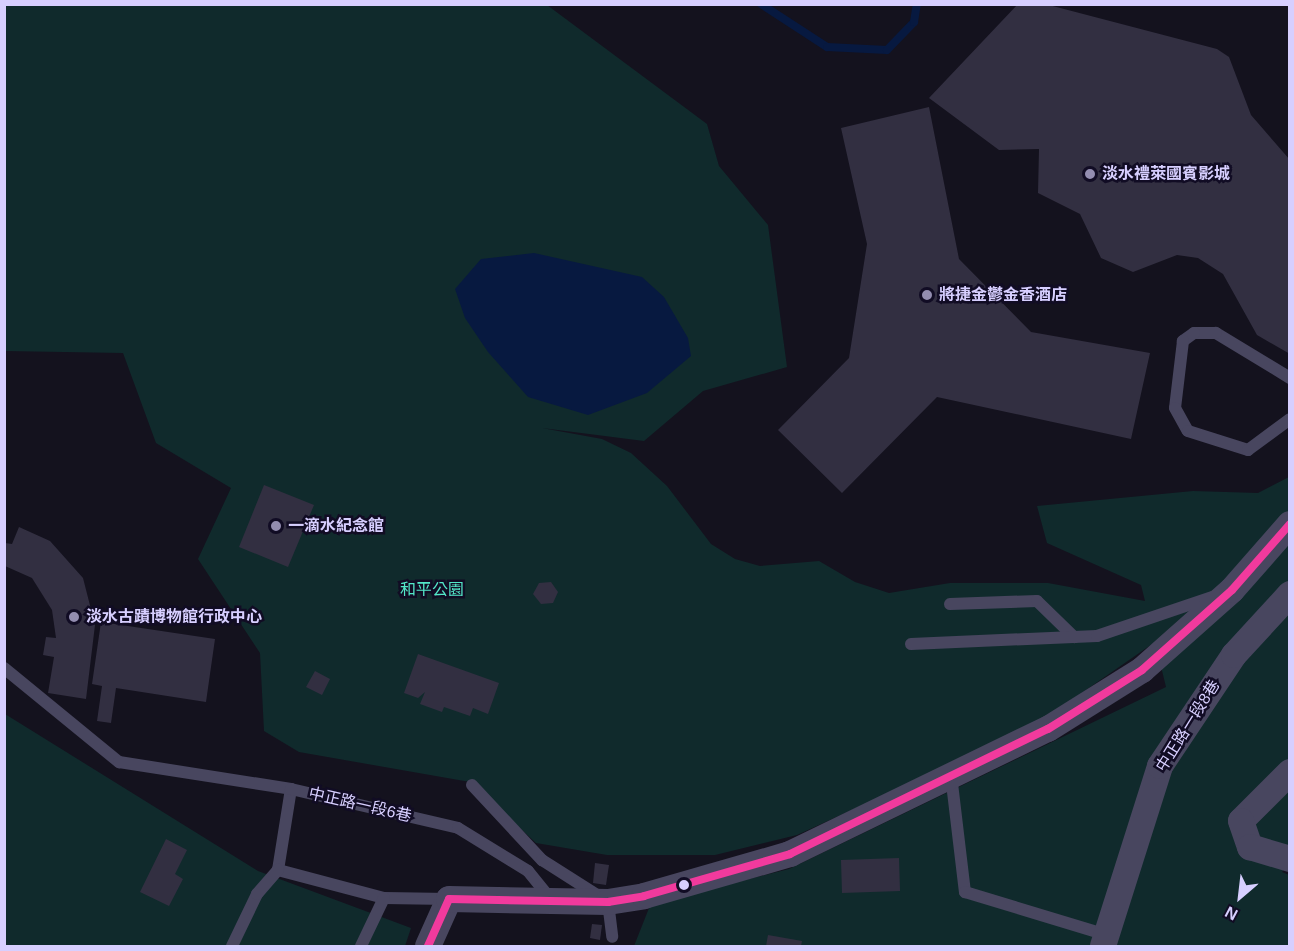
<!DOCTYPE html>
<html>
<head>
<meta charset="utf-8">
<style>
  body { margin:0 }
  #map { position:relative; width:1294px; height:951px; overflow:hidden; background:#14121e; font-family:Arial,"Noto Sans TC",sans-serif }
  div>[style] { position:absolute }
  .green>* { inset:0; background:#102a2c }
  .water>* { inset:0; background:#071940 }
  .stream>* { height:8px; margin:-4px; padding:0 4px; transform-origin:4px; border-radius:4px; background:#071940 }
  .building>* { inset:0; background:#322f41 }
  .lane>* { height:12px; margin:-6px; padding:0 6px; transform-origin:6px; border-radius:6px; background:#48465f }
  .street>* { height:26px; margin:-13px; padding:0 13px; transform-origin:13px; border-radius:13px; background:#48465f }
  .bus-1>* { height:8px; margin:-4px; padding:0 4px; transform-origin:4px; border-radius:4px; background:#f13a9d }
  .dots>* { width:16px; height:16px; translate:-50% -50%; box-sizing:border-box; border:3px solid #110c24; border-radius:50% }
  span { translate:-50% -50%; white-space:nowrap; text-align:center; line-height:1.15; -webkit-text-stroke:5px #110c24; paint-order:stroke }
  .poi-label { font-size:16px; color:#d7cfff; font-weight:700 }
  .left { translate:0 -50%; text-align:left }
  .park-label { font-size:16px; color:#53e7c8 }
  .street-label { font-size:16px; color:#d7cfff }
  .frame { position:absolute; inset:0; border:6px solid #d7cfff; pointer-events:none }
  .north { position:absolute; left:1210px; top:867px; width:60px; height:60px; -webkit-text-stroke:4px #110c24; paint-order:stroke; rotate:208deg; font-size:16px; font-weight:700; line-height:24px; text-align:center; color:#d7cfff }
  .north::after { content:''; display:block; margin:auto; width:21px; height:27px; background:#d7cfff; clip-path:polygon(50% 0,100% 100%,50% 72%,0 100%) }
</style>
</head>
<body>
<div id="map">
  <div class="green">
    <i style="clip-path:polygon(4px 5px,547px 5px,707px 124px,719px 166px,768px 225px,787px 367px,703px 391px,644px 441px,542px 428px,602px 439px,631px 453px,667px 486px,711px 544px,735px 559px,760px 566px,819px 561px,855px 582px,889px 593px,950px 583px,1048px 583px,1145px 601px,1141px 585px,1047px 543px,1037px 506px,1193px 491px,1258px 493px,1289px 477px,1290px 862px,1282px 872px,1289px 875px,1289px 946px,634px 946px,651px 903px,789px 869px,1166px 687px,1155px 642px,1050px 715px,961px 760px,797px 835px,715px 855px,607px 855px,536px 843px,470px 782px,299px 752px,264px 731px,260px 653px,198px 559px,231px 488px,156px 443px,123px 353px,5px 351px)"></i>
    <i style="clip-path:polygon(5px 714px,258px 871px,411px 928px,405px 946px,5px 946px)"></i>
  </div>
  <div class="water">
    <i style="clip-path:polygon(534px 253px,642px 277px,664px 297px,688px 338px,691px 356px,647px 393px,588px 415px,528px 397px,488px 352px,465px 318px,455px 289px,481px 259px)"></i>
  </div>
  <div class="stream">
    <i style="left:761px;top:4px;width:79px;rotate:33.1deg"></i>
    <i style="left:827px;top:47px;width:60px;rotate:2.9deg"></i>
    <i style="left:887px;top:50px;width:39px;rotate:-46deg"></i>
    <i style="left:914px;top:22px;width:18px;rotate:-81deg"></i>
  </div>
  <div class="building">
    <i style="clip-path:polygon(1018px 4px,1045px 4px,1217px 49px,1229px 57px,1251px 115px,1290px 160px,1290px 354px,1257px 335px,1223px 274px,1198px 258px,1177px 255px,1133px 272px,1101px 258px,1080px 214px,1038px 193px,1039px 149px,999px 150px,929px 98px)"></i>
    <i style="clip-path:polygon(929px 107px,959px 259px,1031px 332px,1150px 353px,1131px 439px,937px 397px,842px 493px,778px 430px,849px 358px,867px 244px,841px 128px)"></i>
    <i style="clip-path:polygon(264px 485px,314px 505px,288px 567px,239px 547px)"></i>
    <i style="clip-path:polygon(19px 527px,50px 541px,83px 578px,95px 625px,86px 699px,48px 693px,54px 657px,43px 655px,46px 637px,56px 638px,52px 610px,32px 578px,5px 566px,5px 543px,12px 544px)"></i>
    <i style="clip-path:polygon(551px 582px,558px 592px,553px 603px,541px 604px,533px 594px,539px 583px)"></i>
    <i style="clip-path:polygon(101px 622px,215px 639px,206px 702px,116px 688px,111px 723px,97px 721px,102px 686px,92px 684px)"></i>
    <i style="clip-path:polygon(418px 654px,499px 683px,488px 714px,473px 708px,470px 716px,444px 707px,442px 712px,420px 704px,425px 692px,418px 698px,404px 693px)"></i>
    <i style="clip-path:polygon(315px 671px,330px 679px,322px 695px,306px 687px)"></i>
    <i style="clip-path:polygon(166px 839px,187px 850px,175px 874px,183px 879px,169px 906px,140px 892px)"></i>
    <i style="clip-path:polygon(899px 858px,900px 891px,842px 893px,841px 860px)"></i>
    <i style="clip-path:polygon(595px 863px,609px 865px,606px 885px,593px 883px)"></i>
    <i style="clip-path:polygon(592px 924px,602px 925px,600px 940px,590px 938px)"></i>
    <i style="clip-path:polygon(768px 935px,802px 941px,801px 946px,766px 946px)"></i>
  </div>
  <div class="lane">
    <i style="left:1290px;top:378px;width:87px;rotate:-148.7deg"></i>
    <i style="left:1216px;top:333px;width:22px;rotate:180deg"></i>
    <i style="left:1194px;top:333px;width:14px;rotate:144deg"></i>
    <i style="left:1183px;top:341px;width:67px;rotate:96.8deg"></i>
    <i style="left:1175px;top:408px;width:26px;rotate:61deg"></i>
    <i style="left:1188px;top:431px;width:63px;rotate:17.6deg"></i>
    <i style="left:1248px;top:450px;width:52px;rotate:-36.4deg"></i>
    <i style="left:950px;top:604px;width:87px;rotate:-2deg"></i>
    <i style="left:1037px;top:601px;width:52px;rotate:44.2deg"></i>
    <i style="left:911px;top:644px;width:186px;rotate:-2.5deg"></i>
    <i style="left:1097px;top:636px;width:125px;rotate:-18.7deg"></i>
    <i style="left:4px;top:668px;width:149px;rotate:39.3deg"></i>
    <i style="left:119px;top:762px;width:174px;rotate:8.9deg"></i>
    <i style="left:951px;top:775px;width:118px;rotate:83.2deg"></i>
    <i style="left:965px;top:892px;width:144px;rotate:16.9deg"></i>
    <i style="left:472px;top:785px;width:103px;rotate:47deg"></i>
    <i style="left:542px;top:860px;width:78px;rotate:32.5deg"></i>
    <i style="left:608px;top:902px;width:35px;rotate:83deg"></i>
    <i style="left:449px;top:899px;width:65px;rotate:-179.1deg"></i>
    <i style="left:384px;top:898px;width:110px;rotate:-165.2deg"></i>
    <i style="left:278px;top:870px;width:82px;rotate:-80.9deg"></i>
    <i style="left:291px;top:789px;width:171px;rotate:13.1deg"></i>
    <i style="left:458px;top:828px;width:82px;rotate:31.6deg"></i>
    <i style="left:528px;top:871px;width:36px;rotate:51deg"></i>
    <i style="left:232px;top:946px;width:58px;rotate:-64.3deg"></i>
    <i style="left:257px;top:894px;width:32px;rotate:-49deg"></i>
    <i style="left:361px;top:946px;width:53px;rotate:-64.4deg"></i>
  </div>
  <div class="street">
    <i style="left:1290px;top:772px;width:69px;rotate:135deg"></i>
    <i style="left:1241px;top:821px;width:28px;rotate:71deg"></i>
    <i style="left:1250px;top:847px;width:42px;rotate:16.7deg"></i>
    <i style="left:428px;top:946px;width:51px;rotate:-65.9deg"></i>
    <i style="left:449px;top:899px;width:159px;rotate:1.1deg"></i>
    <i style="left:608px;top:902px;width:36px;rotate:-9deg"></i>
    <i style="left:644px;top:896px;width:152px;rotate:-16deg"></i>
    <i style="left:790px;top:854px;width:287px;rotate:-25.9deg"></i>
    <i style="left:1048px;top:729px;width:111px;rotate:-32.1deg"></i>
    <i style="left:1142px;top:670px;width:120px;rotate:-41.6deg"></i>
    <i style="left:1232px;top:590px;width:88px;rotate:-48.7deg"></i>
    <i style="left:1103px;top:946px;width:189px;rotate:-72.4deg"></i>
    <i style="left:1160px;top:766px;width:133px;rotate:-56.3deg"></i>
    <i style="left:1234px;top:655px;width:83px;rotate:-47.4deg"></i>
  </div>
  <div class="bus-1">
    <i style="left:428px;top:946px;width:51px;rotate:-65.9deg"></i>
    <i style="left:449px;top:899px;width:159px;rotate:1.1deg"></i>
    <i style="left:608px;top:902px;width:36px;rotate:-9deg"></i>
    <i style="left:644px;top:896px;width:152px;rotate:-16deg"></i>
    <i style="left:790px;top:854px;width:287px;rotate:-25.9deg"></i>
    <i style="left:1048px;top:729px;width:111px;rotate:-32.1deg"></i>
    <i style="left:1142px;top:670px;width:120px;rotate:-41.6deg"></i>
    <i style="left:1232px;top:590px;width:88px;rotate:-48.7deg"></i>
  </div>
  <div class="dots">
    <i style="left:1090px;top:174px;background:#938db0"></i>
    <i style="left:927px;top:295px;background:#938db0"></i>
    <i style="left:276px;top:526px;background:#938db0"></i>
    <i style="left:74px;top:617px;background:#938db0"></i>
    <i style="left:684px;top:885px;background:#d7cfff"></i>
  </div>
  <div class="poi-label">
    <span class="left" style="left:1102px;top:174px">淡水禮萊國賓影城</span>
    <span class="left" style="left:939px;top:295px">將捷金鬱金香酒店</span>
    <span class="left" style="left:288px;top:526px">一滴水紀念館</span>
    <span class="left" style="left:86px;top:617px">淡水古蹟博物館行政中心</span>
  </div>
  <div class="park-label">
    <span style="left:432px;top:590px">和平公園</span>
  </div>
  <div class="street-label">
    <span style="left:1188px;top:726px;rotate:-58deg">中正路一段8巷</span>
    <span style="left:360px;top:805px;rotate:13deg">中正路一段6巷</span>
  </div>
  <div class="frame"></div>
  <div class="north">N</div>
</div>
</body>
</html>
